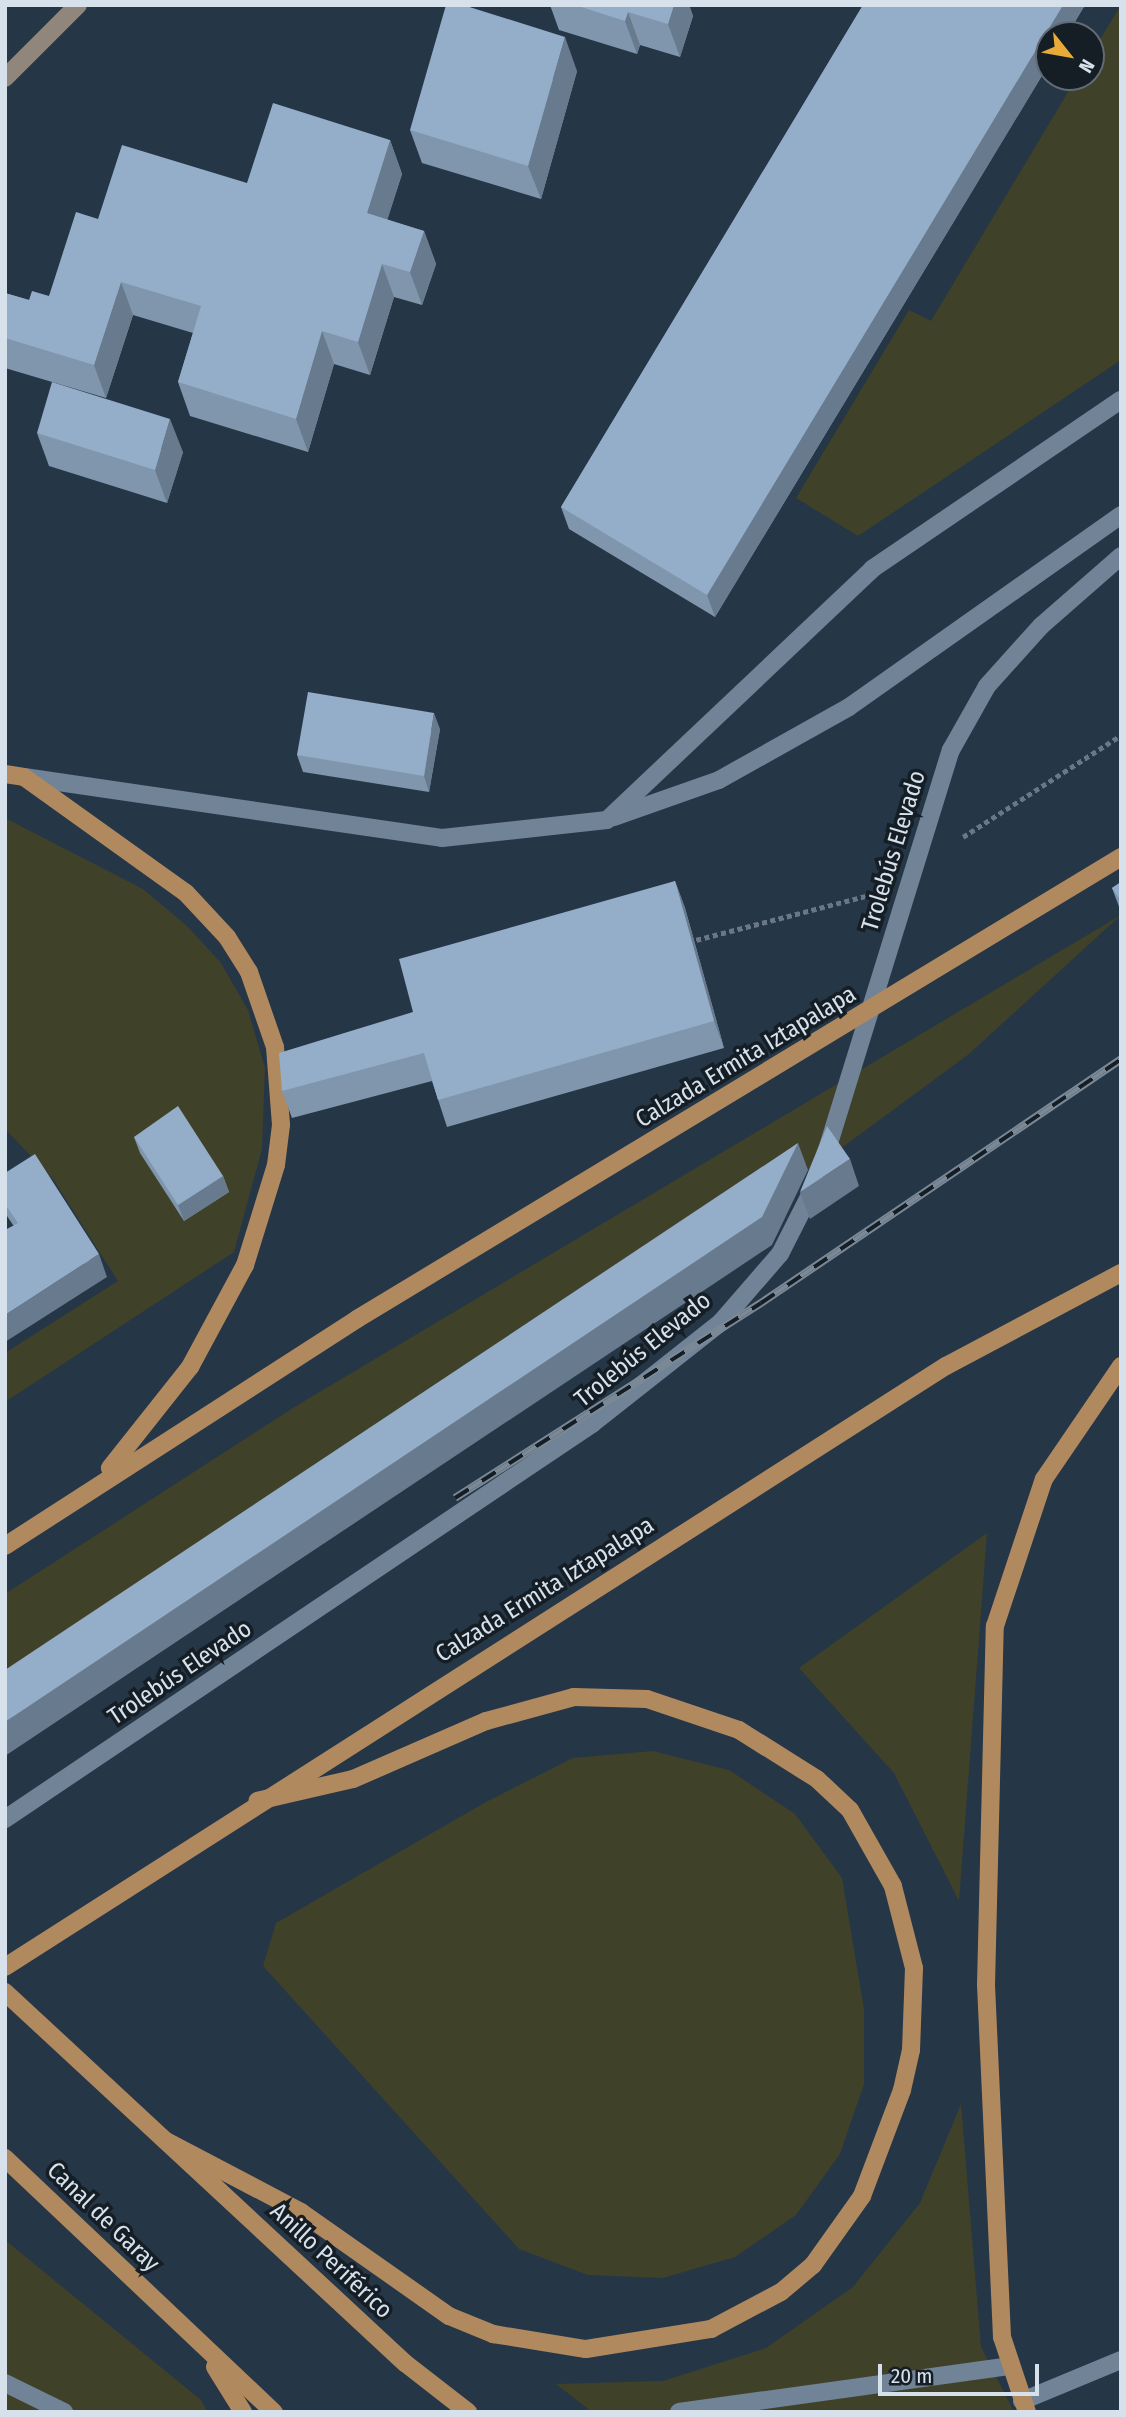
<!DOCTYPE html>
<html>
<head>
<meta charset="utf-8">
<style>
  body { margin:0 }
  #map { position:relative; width:1126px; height:2417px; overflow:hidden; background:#253647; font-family:"Fira Sans Condensed",sans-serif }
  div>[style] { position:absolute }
  .green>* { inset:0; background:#404129 }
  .path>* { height:4.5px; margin-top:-2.25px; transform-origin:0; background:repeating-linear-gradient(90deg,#697786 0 5px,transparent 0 8.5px) }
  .lane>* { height:18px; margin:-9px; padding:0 9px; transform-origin:9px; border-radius:9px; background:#708397 }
  .street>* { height:18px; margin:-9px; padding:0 9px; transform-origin:9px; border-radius:9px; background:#708397 }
  .secondary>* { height:18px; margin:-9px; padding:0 9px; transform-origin:9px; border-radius:9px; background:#90867b }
  .primary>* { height:18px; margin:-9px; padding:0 9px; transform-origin:9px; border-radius:9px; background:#b1895f }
  .rail>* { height:8px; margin-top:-4px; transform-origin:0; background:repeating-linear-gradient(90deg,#151d25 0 16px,#7b8997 0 32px); box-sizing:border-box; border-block:2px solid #7b8997 }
  .wall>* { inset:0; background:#7f96ad }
  .shaded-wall>* { inset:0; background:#687a8d }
  .building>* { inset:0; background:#94aec9 }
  span { translate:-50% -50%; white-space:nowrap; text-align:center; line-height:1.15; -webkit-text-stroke:7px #151d25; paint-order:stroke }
  .street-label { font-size:24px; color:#d6e1ec }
  .frame { position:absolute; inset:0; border:7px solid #d6e1ec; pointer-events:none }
  .north { position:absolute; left:1035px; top:21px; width:70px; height:70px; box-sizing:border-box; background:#151d25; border:2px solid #626b75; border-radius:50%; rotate:121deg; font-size:19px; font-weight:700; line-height:28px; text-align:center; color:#d6e1ec }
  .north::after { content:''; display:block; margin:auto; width:24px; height:32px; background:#e9ab38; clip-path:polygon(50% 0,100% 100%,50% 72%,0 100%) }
  .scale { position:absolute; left:878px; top:2364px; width:161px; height:32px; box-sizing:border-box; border:4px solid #d6e1ec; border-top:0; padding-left:9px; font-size:21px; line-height:24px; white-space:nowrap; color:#d6e1ec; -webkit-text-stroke:5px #151d25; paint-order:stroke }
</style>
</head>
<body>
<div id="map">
  <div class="green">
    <i style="clip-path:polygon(1121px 5px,1121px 360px,858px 536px,796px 498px,909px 310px,931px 321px,1077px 77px,1091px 77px,1091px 54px)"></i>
    <i style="clip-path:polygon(5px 818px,143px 889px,187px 926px,221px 963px,248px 1010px,265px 1068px,262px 1149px,234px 1252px,5px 1402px,5px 1353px,118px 1281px,53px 1179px,5px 1129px)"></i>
    <i style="clip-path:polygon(1121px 915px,969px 1054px,836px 1152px,5px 1703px,5px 1594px,296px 1406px)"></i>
    <i style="clip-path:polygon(987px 1533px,959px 1901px,894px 1773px,799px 1668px)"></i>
    <i style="clip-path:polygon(653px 1751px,729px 1770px,795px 1814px,842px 1878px,864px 2009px,864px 2084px,840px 2154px,796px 2215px,735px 2257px,663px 2278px,588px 2275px,519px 2249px,263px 1966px,276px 1923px,486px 1802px,573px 1758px)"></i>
    <i style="clip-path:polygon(961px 2104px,981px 2347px,1014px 2412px,592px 2412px,556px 2384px,663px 2381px,766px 2348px,853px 2287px,920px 2203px)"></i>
    <i style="clip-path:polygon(5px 2240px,201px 2400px,207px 2412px,5px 2412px)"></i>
  </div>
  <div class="path">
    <i style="left:963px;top:837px;width:188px;rotate:-32.8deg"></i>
    <i style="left:688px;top:942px;width:184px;rotate:-14.5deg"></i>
  </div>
  <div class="lane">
    <i style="left:24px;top:777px;width:422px;rotate:8.3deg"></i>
    <i style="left:442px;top:838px;width:166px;rotate:-6.2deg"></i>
    <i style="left:607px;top:820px;width:365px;rotate:-43.4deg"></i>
    <i style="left:872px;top:569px;width:301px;rotate:-34.2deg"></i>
    <i style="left:614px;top:817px;width:111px;rotate:-19.4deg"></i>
    <i style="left:719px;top:780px;width:149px;rotate:-29.3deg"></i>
    <i style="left:849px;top:707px;width:333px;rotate:-35.2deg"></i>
    <i style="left:826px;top:1153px;width:422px;rotate:-72.8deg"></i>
    <i style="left:951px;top:750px;width:73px;rotate:-60.6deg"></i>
    <i style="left:987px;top:686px;width:81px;rotate:-48deg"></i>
    <i style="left:1041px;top:626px;width:106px;rotate:-41.2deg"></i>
    <i style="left:5px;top:1819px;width:708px;rotate:-33.94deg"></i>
    <i style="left:592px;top:1424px;width:164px;rotate:-38.3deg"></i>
    <i style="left:721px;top:1322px;width:90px;rotate:-49.1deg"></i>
    <i style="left:780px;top:1254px;width:80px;rotate:-63.1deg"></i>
    <i style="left:5px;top:2383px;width:66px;rotate:26.2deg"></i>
    <i style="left:679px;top:2412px;width:335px;rotate:-7.9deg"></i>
  </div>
  <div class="street">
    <i style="left:1022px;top:2401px;width:107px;rotate:-22.5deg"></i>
  </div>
  <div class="secondary">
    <i style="left:5px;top:78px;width:103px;rotate:-45deg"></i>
  </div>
  <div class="primary">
    <i style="left:5px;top:774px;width:19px;rotate:9deg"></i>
    <i style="left:24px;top:777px;width:199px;rotate:35.6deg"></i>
    <i style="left:186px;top:893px;width:60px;rotate:47deg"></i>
    <i style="left:227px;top:937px;width:41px;rotate:57.8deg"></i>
    <i style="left:249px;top:972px;width:79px;rotate:70.9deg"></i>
    <i style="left:275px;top:1047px;width:78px;rotate:85.6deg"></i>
    <i style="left:281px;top:1125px;width:40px;rotate:97.1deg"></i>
    <i style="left:276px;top:1165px;width:105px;rotate:107.2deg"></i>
    <i style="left:245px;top:1265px;width:116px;rotate:118.3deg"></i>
    <i style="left:190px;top:1367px;width:129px;rotate:128.4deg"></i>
    <i style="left:5px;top:1546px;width:419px;rotate:-32.8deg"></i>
    <i style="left:357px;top:1319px;width:893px;rotate:-31.16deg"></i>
    <i style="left:5px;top:1967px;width:1117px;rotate:-32.57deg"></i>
    <i style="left:946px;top:1366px;width:198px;rotate:-28deg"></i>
    <i style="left:5px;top:1992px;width:546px;rotate:42.85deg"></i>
    <i style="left:405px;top:2363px;width:80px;rotate:37.9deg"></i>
    <i style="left:166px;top:2141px;width:153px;rotate:27.7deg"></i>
    <i style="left:301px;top:2212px;width:181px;rotate:35.1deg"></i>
    <i style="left:449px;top:2316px;width:48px;rotate:22.2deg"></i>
    <i style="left:493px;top:2334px;width:94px;rotate:9.2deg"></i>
    <i style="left:586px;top:2349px;width:127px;rotate:-9.1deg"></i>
    <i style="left:711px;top:2329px;width:79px;rotate:-27.9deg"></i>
    <i style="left:781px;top:2292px;width:42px;rotate:-40.2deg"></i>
    <i style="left:813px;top:2265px;width:85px;rotate:-54.6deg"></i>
    <i style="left:862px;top:2196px;width:113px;rotate:-69.3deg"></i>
    <i style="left:902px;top:2090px;width:41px;rotate:-77.3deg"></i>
    <i style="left:911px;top:2050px;width:82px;rotate:-87.9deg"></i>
    <i style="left:914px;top:1968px;width:85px;rotate:-104.4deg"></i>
    <i style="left:893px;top:1886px;width:87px;rotate:-119.5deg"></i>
    <i style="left:850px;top:1810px;width:45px;rotate:-136.8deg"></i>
    <i style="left:817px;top:1779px;width:92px;rotate:-147.9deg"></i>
    <i style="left:739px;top:1730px;width:97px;rotate:-161.4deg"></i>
    <i style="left:647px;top:1699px;width:73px;rotate:-178.4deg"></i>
    <i style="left:574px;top:1697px;width:91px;rotate:164.7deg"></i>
    <i style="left:486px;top:1721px;width:145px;rotate:156.4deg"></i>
    <i style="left:353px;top:1779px;width:98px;rotate:167.1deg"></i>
    <i style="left:5px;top:2158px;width:370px;rotate:43.4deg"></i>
    <i style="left:215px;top:2367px;width:53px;rotate:58.1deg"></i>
    <i style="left:1027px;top:2412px;width:79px;rotate:-108.4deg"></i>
    <i style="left:1002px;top:2337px;width:352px;rotate:-92.6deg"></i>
    <i style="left:986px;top:1985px;width:359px;rotate:-88.6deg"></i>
    <i style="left:995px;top:1626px;width:155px;rotate:-71.6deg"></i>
    <i style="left:1044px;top:1479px;width:137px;rotate:-55.7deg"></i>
  </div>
  <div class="rail">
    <i style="left:455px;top:1498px;width:363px;rotate:-32.5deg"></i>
    <i style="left:761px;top:1303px;width:435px;rotate:-34.1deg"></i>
  </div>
  <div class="wall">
    <i style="clip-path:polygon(550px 5px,689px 5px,693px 16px,680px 57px,640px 45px,637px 54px,559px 30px)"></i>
    <i style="clip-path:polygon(863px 5px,1085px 5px,1067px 35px,1049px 35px,1049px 64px,715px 617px,569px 529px,561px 507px)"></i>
    <i style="clip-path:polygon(577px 71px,541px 199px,422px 163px,410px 130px)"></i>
    <i style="clip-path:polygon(390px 140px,402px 174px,387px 220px,424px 231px,436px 264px,422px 305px,394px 297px,370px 375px,334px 364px,308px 452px,190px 416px,178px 382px,193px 333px,133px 315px,106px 398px,5px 368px,5px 293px,29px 300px,49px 296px,98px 219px,247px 183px)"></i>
    <i style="clip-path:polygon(37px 433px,183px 452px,167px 503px,49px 466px)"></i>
    <i style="clip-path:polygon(440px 729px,429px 792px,303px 772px,297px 755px)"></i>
    <i style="clip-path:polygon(675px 881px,685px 908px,724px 1048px,447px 1127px,432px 1081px,292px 1118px,282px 1091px,413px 1012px)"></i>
    <i style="clip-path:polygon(1121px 882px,1121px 912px,1112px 888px)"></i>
    <i style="clip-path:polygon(134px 1137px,223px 1176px,229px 1192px,184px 1221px,140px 1153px)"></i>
    <i style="clip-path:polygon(5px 1173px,107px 1277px,13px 1225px,5px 1213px)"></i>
  </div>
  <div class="shaded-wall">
    <i style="clip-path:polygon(674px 5px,689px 5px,693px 16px,680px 57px,668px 24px)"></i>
    <i style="clip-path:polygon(1063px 5px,1085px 5px,1067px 35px,1049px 35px,1049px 64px,715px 617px,707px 595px)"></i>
    <i style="clip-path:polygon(628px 12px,640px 45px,637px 54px,625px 21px)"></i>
    <i style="clip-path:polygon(565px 37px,577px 71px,541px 199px,528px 166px)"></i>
    <i style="clip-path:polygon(390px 140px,402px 174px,379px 246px,367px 213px)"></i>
    <i style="clip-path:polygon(424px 231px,436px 264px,422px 305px,410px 272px)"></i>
    <i style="clip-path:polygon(382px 264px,394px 297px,370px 375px,358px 342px)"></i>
    <i style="clip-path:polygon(121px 282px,133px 315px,106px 398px,94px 365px)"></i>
    <i style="clip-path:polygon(322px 331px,334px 364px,308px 452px,296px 419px)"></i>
    <i style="clip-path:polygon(170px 419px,183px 452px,167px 503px,155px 470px)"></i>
    <i style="clip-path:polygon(434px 713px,440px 729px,429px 792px,424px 776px)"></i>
    <i style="clip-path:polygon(675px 881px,685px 908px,724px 1048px,714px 1021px)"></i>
    <i style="clip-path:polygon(798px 1143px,808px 1170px,772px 1245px,5px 1756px,5px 1722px)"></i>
    <i style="clip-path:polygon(850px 1159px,859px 1186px,810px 1219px,800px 1192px)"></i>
    <i style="clip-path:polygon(223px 1176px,229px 1192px,184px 1221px,178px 1205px)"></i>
    <i style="clip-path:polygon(99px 1254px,107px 1277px,5px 1342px,5px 1315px)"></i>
  </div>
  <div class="building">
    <i style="clip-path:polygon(446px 5px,463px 5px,565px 37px,528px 166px,410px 130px)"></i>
    <i style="clip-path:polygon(575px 5px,674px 5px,668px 24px,628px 12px,625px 21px)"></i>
    <i style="clip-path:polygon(863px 5px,1063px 5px,707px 595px,561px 507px)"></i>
    <i style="clip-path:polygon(273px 103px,390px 140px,367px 213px,424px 231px,410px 272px,382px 264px,358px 342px,322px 331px,296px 419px,178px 382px,201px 306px,121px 282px,94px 365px,5px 338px,5px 293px,29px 300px,32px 291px,49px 296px,76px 212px,98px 219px,122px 145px,247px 183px)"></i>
    <i style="clip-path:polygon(52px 382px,170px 419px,155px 470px,37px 433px)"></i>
    <i style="clip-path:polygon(308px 692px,434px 713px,424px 776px,297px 755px)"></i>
    <i style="clip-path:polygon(675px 881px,714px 1021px,438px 1100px,424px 1053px,282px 1091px,279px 1053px,413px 1012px,399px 959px)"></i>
    <i style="clip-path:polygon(1121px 882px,1121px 901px,1112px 888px)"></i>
    <i style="clip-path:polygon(178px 1106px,223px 1176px,178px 1205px,134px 1137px)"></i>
    <i style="clip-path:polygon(827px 1126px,850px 1159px,800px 1192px)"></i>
    <i style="clip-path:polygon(798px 1143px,762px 1217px,5px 1722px,5px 1670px)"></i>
    <i style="clip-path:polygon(35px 1154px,99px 1254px,5px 1315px,5px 1230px,18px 1223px,5px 1204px,5px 1173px)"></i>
  </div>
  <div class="street-label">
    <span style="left:894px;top:851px;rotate:-73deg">Trolebús Elevado</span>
    <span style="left:746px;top:1057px;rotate:-31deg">Calzada Ermita Iztapalapa</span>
    <span style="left:643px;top:1350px;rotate:-39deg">Trolebús Elevado</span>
    <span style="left:545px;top:1590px;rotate:-32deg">Calzada Ermita Iztapalapa</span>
    <span style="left:180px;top:1673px;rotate:-34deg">Trolebús Elevado</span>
    <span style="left:103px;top:2217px;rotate:44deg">Canal de Garay</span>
    <span style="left:331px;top:2261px;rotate:43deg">Anillo Periférico</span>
  </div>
  <div class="frame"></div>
  <div class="north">N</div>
  <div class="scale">20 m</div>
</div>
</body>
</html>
